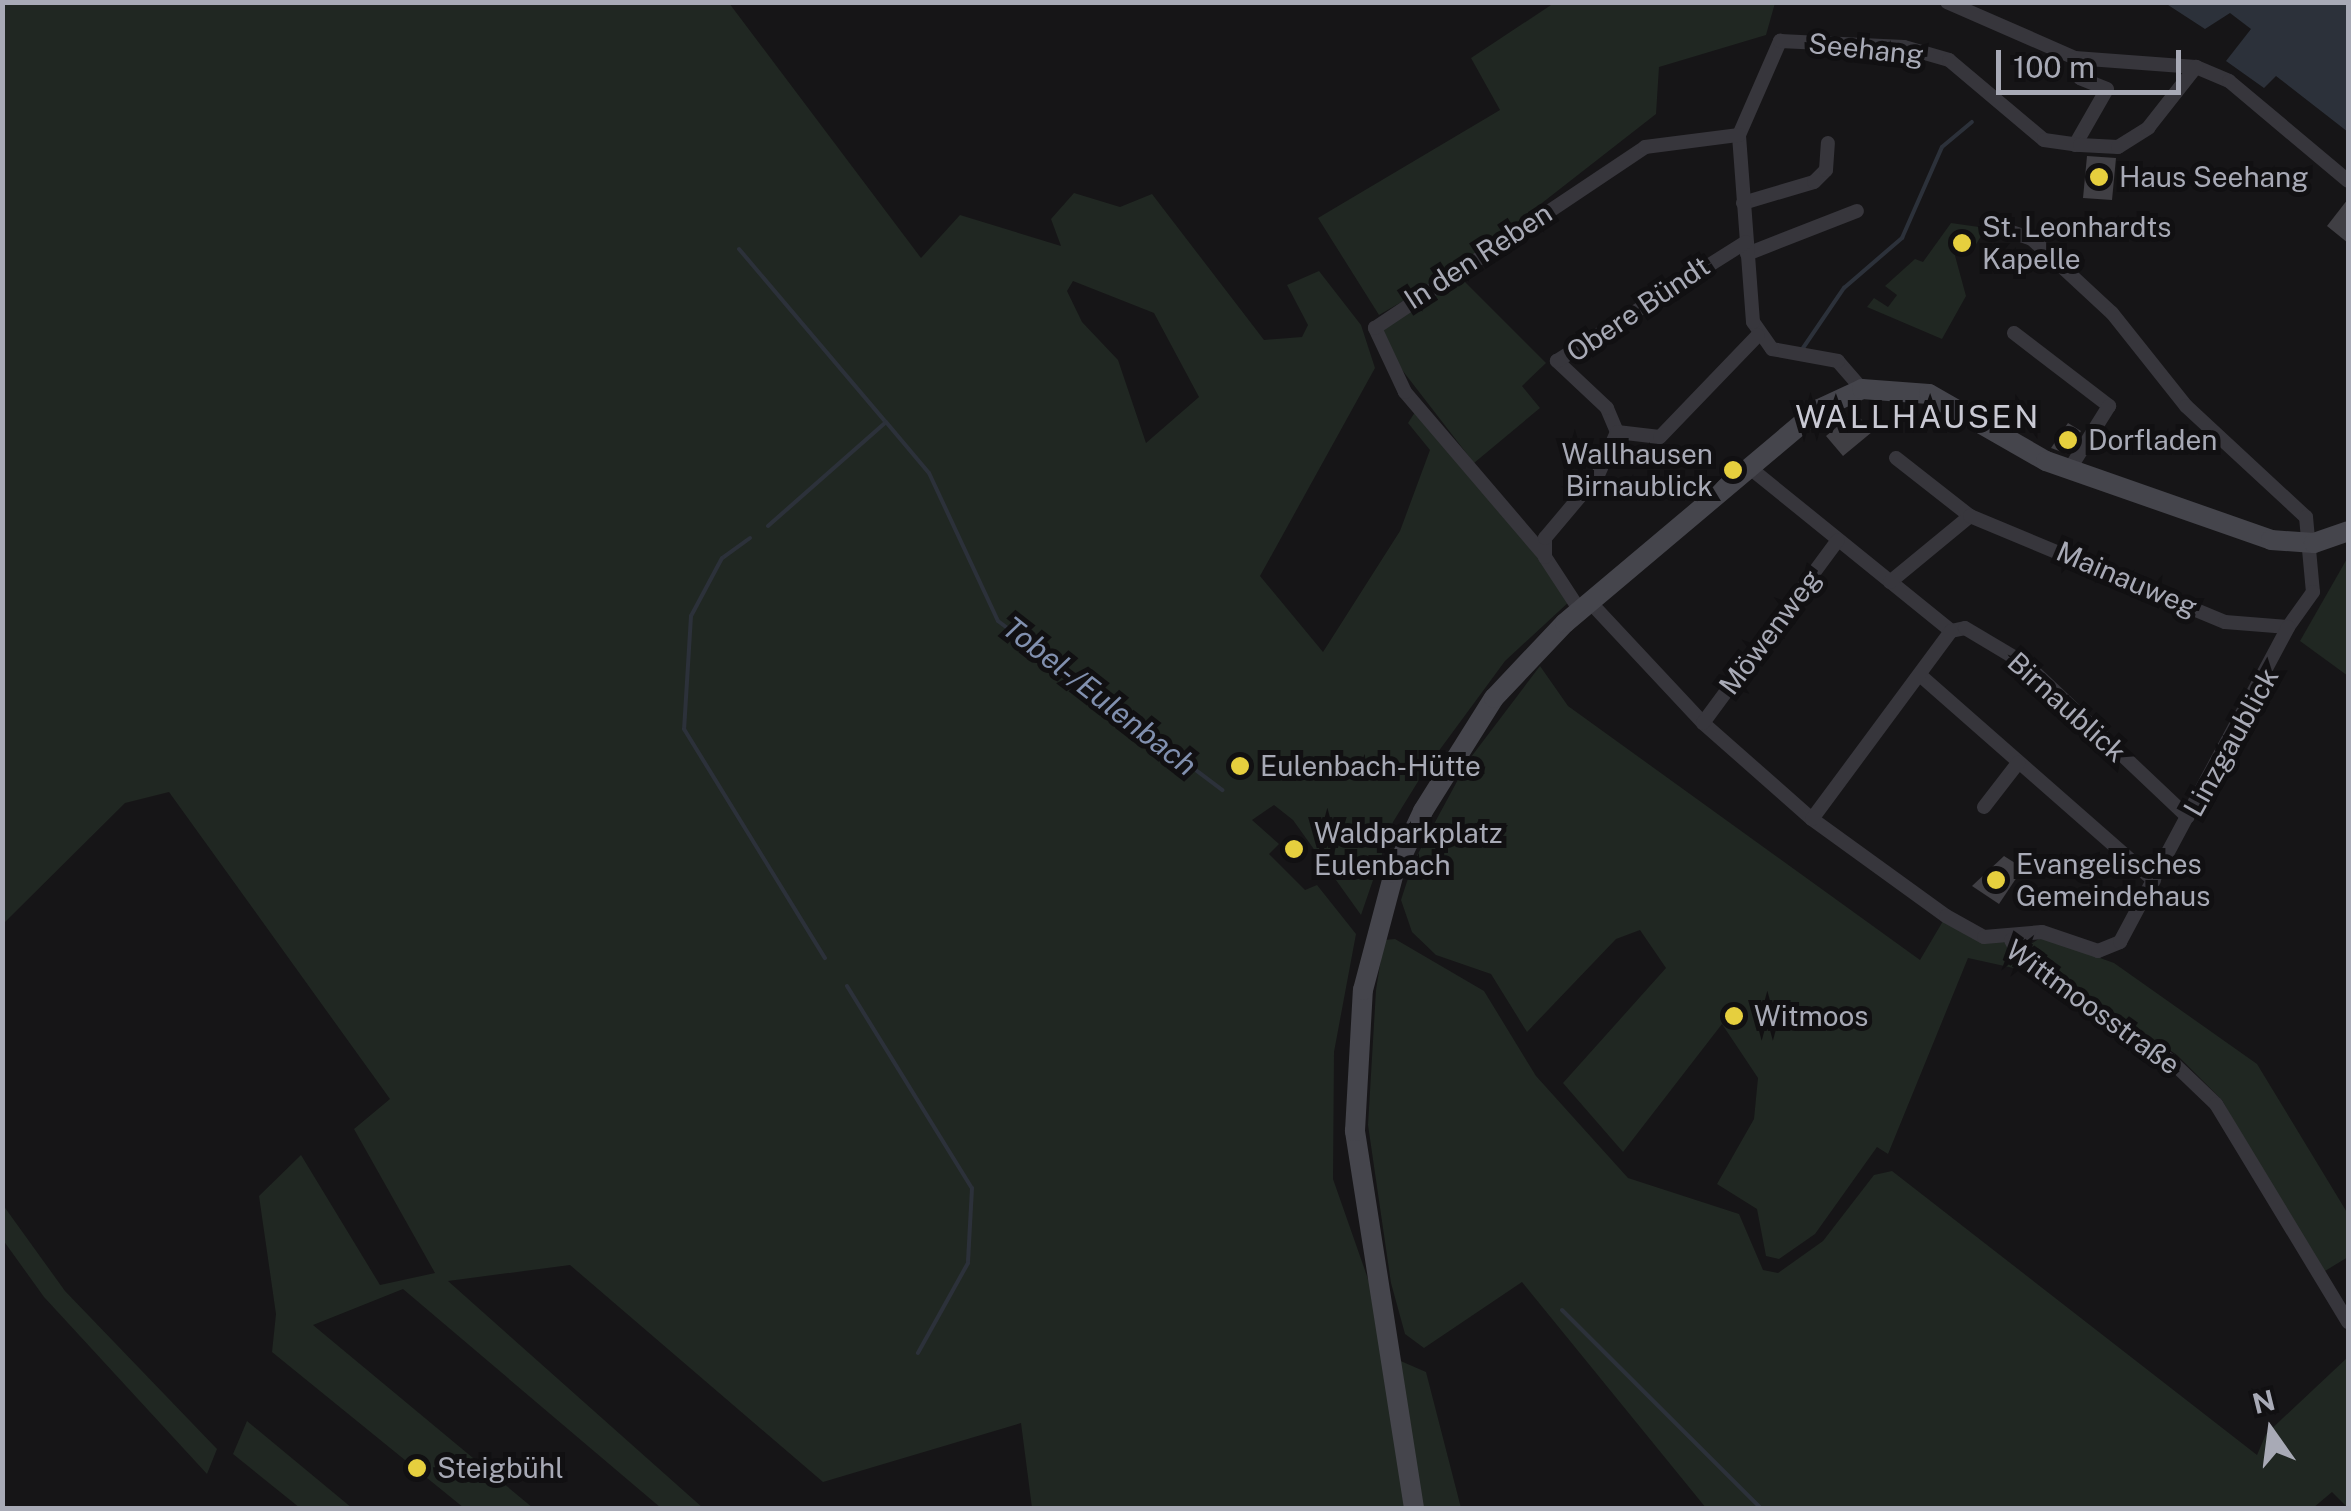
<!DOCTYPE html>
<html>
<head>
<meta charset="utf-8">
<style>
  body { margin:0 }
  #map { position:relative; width:2351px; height:1511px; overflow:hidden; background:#161517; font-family:"Public Sans",sans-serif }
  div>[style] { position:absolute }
  .green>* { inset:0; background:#202722 }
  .water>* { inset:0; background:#2c313a }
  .stream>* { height:4px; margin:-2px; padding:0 2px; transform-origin:2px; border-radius:2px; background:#2c313a }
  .ferry>* { height:2.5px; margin-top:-1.25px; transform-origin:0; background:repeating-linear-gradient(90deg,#8190af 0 12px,transparent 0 22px) }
  .building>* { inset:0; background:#403f44 }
  .street>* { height:14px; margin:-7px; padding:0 7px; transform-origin:7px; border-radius:7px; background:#37363c }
  .secondary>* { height:20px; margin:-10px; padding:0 10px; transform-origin:10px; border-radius:10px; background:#45454c }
  .dots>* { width:28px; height:28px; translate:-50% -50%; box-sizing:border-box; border:5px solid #111012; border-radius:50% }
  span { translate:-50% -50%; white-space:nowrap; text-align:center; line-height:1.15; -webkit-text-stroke:10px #111012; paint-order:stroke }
  .street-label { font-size:28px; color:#a8aab6 }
  .poi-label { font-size:28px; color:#a8aab6 }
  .left { translate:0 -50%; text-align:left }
  .right { translate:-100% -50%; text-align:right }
  .water-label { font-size:30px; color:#8190af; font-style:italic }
  .quarter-label { font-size:32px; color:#c9c9d3; letter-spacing:2.5px }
  .frame { position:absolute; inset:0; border:5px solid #a8aab6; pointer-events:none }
  .north { position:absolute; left:2221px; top:1381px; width:100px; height:100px; -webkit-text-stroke:8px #111012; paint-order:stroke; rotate:346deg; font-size:28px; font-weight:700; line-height:40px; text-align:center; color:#a8aab6 }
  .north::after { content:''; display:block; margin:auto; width:35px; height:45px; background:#a8aab6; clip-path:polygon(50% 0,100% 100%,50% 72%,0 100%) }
  .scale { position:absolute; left:1996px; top:50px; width:185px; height:45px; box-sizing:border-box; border:5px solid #a8aab6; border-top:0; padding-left:12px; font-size:30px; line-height:35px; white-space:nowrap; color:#a8aab6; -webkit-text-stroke:8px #111012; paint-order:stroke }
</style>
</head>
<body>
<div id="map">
  <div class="green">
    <i style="clip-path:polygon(evenodd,3px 3px,729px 3px,921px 258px,960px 215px,1061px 246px,1051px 219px,1074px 193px,1120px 207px,1152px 194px,1264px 340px,1302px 337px,1308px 325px,1287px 285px,1319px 271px,1361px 325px,1375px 368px,1260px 576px,1323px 652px,1400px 531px,1430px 450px,1408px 423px,1419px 406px,1571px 600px,1505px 661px,1427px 767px,1393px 822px,1361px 915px,1293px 820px,1274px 805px,1252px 820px,1279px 844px,1269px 854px,1305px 890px,1317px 885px,1356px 934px,1334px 1052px,1333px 1179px,1396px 1359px,1426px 1372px,1461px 1508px,1032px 1508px,1021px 1423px,823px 1482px,570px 1265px,448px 1281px,703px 1508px,661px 1508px,403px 1289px,313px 1325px,533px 1508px,464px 1508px,272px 1352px,276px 1314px,259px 1196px,301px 1155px,380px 1285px,435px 1273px,354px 1129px,390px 1099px,169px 792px,125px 803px,3px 924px,3px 3px,1073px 281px,1154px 313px,1199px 397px,1146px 443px,1118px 360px,1082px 322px,1067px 291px,1073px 281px)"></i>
    <i style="clip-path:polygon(1554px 3px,1775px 3px,1766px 35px,1659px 67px,1656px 114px,1455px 271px,1379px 315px,1318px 218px,1500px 110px,1471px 58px)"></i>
    <i style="clip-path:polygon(1951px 223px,1986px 228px,1975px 246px,1963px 233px,1951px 241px,1966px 296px,1942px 339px,1867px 307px,1874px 298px,1888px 307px,1897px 295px,1885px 286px,1915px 259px,1923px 262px)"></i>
    <i style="clip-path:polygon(1461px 278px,1546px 363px,1522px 386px,1540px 408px,1474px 463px,1382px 344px,1383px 322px)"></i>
    <i style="clip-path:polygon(2348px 557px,2348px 676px,2300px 641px)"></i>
    <i style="clip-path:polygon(1540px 666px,1568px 706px,1920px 960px,1946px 916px,2008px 944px,2027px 971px,1968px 958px,1888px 1154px,1877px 1147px,1815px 1234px,1779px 1259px,1766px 1256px,1757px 1209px,1717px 1184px,1754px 1119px,1758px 1078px,1722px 1024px,1623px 1152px,1563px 1083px,1666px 968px,1640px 930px,1616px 939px,1527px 1032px,1491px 974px,1436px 955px,1412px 932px,1401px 900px,1413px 863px,1468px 761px)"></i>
    <i style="clip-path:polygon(2042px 937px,2114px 963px,2257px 1064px,2348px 1214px,2348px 1257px,2320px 1274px,2222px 1100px,2177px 1055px,2035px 959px,2026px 947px)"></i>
    <i style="clip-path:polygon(1395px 939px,1484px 991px,1536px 1076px,1628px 1178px,1739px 1214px,1763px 1270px,1778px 1273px,1823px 1241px,1874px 1175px,1892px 1171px,2257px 1455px,2266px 1434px,2348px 1357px,2348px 1508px,2332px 1492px,2313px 1508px,1706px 1508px,1522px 1282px,1424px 1348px,1405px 1334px,1391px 1283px,1368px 1125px,1376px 990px,1384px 940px)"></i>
    <i style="clip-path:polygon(3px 1205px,65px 1291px,217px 1449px,207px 1474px,44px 1297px,3px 1240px)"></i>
    <i style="clip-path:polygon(247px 1421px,352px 1508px,300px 1508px,233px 1454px)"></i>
  </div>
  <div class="water">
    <i style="clip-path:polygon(2165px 3px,2348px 3px,2348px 132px,2276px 76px,2264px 88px,2226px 61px,2251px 29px,2230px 13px,2205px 29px)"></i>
  </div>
  <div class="stream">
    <i style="left:739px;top:249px;width:226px;rotate:49.7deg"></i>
    <i style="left:1803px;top:348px;width:73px;rotate:-55.7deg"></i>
    <i style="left:1844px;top:288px;width:77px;rotate:-40.8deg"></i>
    <i style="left:1902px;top:238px;width:99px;rotate:-66.3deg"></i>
    <i style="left:1942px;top:147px;width:39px;rotate:-40deg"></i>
    <i style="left:768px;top:526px;width:157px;rotate:-41.4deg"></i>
    <i style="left:886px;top:422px;width:67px;rotate:49.9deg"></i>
    <i style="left:929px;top:473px;width:163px;rotate:65deg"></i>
    <i style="left:998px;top:621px;width:281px;rotate:37deg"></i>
    <i style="left:750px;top:538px;width:34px;rotate:144deg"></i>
    <i style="left:722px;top:558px;width:66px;rotate:118.1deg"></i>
    <i style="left:691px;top:616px;width:113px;rotate:93.5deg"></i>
    <i style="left:684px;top:729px;width:269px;rotate:58.4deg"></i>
    <i style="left:847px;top:986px;width:238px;rotate:58.3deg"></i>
    <i style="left:972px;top:1188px;width:75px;rotate:93.1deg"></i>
    <i style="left:968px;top:1263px;width:103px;rotate:119.1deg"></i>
    <i style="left:1562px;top:1310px;width:281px;rotate:44.9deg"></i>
  </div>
  <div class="ferry">
    <i style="left:2312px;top:3px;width:1px;rotate:-90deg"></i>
  </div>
  <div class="building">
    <i style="clip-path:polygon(2087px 156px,2116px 158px,2112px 200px,2083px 198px)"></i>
    <i style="clip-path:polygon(2348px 199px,2348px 243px,2327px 226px)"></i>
    <i style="clip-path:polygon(1855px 412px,1872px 432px,1843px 456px,1826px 436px)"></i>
    <i style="clip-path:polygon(2068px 423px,2081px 431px,2067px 454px,2051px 448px)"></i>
    <i style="clip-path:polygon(2004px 856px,2023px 868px,1999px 904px,1972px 886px)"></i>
  </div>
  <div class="street">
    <i style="left:1947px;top:2px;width:140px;rotate:23.6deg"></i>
    <i style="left:2075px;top:58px;width:121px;rotate:4.3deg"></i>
    <i style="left:2196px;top:67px;width:36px;rotate:23deg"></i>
    <i style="left:2229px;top:81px;width:155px;rotate:40deg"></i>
    <i style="left:2075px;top:145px;width:64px;rotate:-60.3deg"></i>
    <i style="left:2107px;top:89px;width:29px;rotate:-158deg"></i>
    <i style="left:2080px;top:78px;width:18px;rotate:-71deg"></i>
    <i style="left:1743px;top:203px;width:74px;rotate:-16.5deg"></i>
    <i style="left:1814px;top:182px;width:17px;rotate:-45deg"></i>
    <i style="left:1826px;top:170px;width:27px;rotate:-86deg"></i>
    <i style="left:2006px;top:230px;width:28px;rotate:19deg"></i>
    <i style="left:2032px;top:239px;width:109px;rotate:42.8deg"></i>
    <i style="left:2112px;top:313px;width:119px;rotate:51.5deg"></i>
    <i style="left:2186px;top:406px;width:163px;rotate:42.8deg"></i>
    <i style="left:2306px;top:517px;width:75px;rotate:84.7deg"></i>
    <i style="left:2313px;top:592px;width:43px;rotate:125.5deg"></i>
    <i style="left:1747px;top:254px;width:118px;rotate:-21.4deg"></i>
    <i style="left:2014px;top:333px;width:120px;rotate:37.5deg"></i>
    <i style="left:2109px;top:406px;width:75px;rotate:122deg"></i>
    <i style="left:1862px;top:389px;width:37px;rotate:-131deg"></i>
    <i style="left:1838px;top:361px;width:67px;rotate:-169.7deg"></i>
    <i style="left:1772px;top:349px;width:33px;rotate:-125deg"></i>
    <i style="left:1753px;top:322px;width:188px;rotate:-94.3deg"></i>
    <i style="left:1739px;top:135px;width:103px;rotate:-66.4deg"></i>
    <i style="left:1780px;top:41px;width:124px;rotate:2.8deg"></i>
    <i style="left:1904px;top:47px;width:47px;rotate:16.1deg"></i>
    <i style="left:1949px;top:60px;width:124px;rotate:40.1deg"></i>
    <i style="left:2044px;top:140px;width:36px;rotate:8deg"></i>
    <i style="left:2080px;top:145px;width:38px;rotate:3deg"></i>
    <i style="left:2118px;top:147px;width:36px;rotate:-32deg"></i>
    <i style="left:2148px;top:128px;width:78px;rotate:-51.8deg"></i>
    <i style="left:1617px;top:432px;width:26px;rotate:-113deg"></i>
    <i style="left:1607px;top:408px;width:69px;rotate:-136.8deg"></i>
    <i style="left:1557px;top:361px;width:223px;rotate:-32.2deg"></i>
    <i style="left:1896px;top:458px;width:94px;rotate:38.1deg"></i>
    <i style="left:1750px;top:468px;width:259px;rotate:39deg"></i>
    <i style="left:1951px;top:631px;width:14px;rotate:-12deg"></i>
    <i style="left:1965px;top:628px;width:72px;rotate:30.8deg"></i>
    <i style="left:2027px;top:665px;width:221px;rotate:43.4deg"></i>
    <i style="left:1545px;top:556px;width:216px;rotate:-130.5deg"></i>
    <i style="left:1405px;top:392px;width:71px;rotate:-115.1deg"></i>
    <i style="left:1375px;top:328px;width:325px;rotate:-33.8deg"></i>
    <i style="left:1645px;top:147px;width:95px;rotate:-7.3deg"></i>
    <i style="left:1890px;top:582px;width:104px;rotate:-39.5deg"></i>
    <i style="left:1970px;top:516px;width:276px;rotate:22.6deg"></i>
    <i style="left:2225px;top:622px;width:63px;rotate:4.5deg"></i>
    <i style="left:1589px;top:601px;width:167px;rotate:46.9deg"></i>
    <i style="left:1703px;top:723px;width:145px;rotate:41.4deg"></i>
    <i style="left:1812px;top:819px;width:165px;rotate:35.9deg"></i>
    <i style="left:1946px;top:916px;width:43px;rotate:28.9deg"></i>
    <i style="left:1984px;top:937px;width:58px;rotate:-4.9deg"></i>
    <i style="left:2042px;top:932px;width:59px;rotate:18.7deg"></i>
    <i style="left:2098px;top:951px;width:24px;rotate:-22deg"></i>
    <i style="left:2120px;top:942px;width:357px;rotate:-61.9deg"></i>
    <i style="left:1579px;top:609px;width:62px;rotate:-123.2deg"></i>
    <i style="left:1545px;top:557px;width:19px;rotate:-90deg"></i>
    <i style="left:1545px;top:538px;width:82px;rotate:-49.9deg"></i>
    <i style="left:1598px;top:475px;width:47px;rotate:-66.2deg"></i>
    <i style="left:1617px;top:432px;width:43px;rotate:6.6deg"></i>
    <i style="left:1660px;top:437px;width:141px;rotate:-46.1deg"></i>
    <i style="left:1921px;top:676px;width:310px;rotate:41.3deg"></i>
    <i style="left:1703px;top:723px;width:227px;rotate:-53.6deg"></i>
    <i style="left:1984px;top:807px;width:56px;rotate:-52.3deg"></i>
    <i style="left:1812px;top:819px;width:234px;rotate:-53.5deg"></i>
    <i style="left:2011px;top:940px;width:23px;rotate:61deg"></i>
    <i style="left:2022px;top:960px;width:180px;rotate:34.1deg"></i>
    <i style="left:2171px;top:1061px;width:62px;rotate:43.7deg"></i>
    <i style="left:2216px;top:1104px;width:255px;rotate:58.8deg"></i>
  </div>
  <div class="secondary">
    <i style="left:1414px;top:1508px;width:382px;rotate:-98.9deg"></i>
    <i style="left:1355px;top:1131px;width:141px;rotate:-86.8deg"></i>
    <i style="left:1363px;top:990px;width:121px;rotate:-75.2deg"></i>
    <i style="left:1394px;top:873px;width:68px;rotate:-64.9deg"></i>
    <i style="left:1423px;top:811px;width:133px;rotate:-57.9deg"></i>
    <i style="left:1494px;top:698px;width:103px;rotate:-46.6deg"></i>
    <i style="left:1565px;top:623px;width:332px;rotate:-40.1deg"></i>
    <i style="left:1819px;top:409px;width:47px;rotate:-24.9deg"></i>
    <i style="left:1862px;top:389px;width:67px;rotate:4.3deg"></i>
    <i style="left:1929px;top:394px;width:135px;rotate:29.8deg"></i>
    <i style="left:2046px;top:461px;width:238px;rotate:19.3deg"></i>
    <i style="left:2271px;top:540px;width:43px;rotate:4deg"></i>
    <i style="left:2314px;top:543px;width:36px;rotate:-19deg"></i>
  </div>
  <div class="dots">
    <i style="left:2099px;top:177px;background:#e6cf3e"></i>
    <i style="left:1962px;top:243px;background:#e6cf3e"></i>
    <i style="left:2068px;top:440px;background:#e6cf3e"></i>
    <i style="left:1733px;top:470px;background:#e6cf3e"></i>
    <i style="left:1240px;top:766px;background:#e6cf3e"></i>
    <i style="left:1294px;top:849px;background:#e6cf3e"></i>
    <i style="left:1996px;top:880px;background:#e6cf3e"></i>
    <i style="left:1734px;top:1016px;background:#e6cf3e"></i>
    <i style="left:417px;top:1468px;background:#e6cf3e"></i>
  </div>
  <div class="street-label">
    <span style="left:1866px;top:49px;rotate:6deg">Seehang</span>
    <span style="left:1478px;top:256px;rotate:-33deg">In den Reben</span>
    <span style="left:1638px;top:309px;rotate:-34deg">Obere Bündt</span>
    <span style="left:2127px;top:579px;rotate:23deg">Mainauweg</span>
    <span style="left:1770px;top:632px;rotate:-53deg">Möwenweg</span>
    <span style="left:2067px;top:707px;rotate:42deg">Birnaublick</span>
    <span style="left:2231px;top:742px;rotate:-61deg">Linzgaublick</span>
    <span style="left:2093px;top:1007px;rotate:36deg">Wittmoosstraße</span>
  </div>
  <div class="poi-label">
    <span class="left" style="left:2119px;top:177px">Haus Seehang</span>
    <span class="left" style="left:1982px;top:243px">St. Leonhardts<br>Kapelle</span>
    <span class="left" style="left:2088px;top:440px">Dorfladen</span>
    <span class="right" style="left:1713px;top:470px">Wallhausen<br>Birnaublick</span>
    <span class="left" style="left:1260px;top:766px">Eulenbach-Hütte</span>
    <span class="left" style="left:1314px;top:849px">Waldparkplatz<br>Eulenbach</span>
    <span class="left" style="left:2016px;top:880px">Evangelisches<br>Gemeindehaus</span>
    <span class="left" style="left:1754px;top:1016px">Witmoos</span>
    <span class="left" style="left:437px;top:1468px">Steigbühl</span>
  </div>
  <div class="water-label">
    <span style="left:1100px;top:696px;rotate:38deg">Tobel-/Eulenbach</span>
  </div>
  <div class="quarter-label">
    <span style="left:1918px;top:417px">WALLHAUSEN</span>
  </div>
  <div class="frame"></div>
  <div class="north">N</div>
  <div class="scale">100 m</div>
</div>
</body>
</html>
